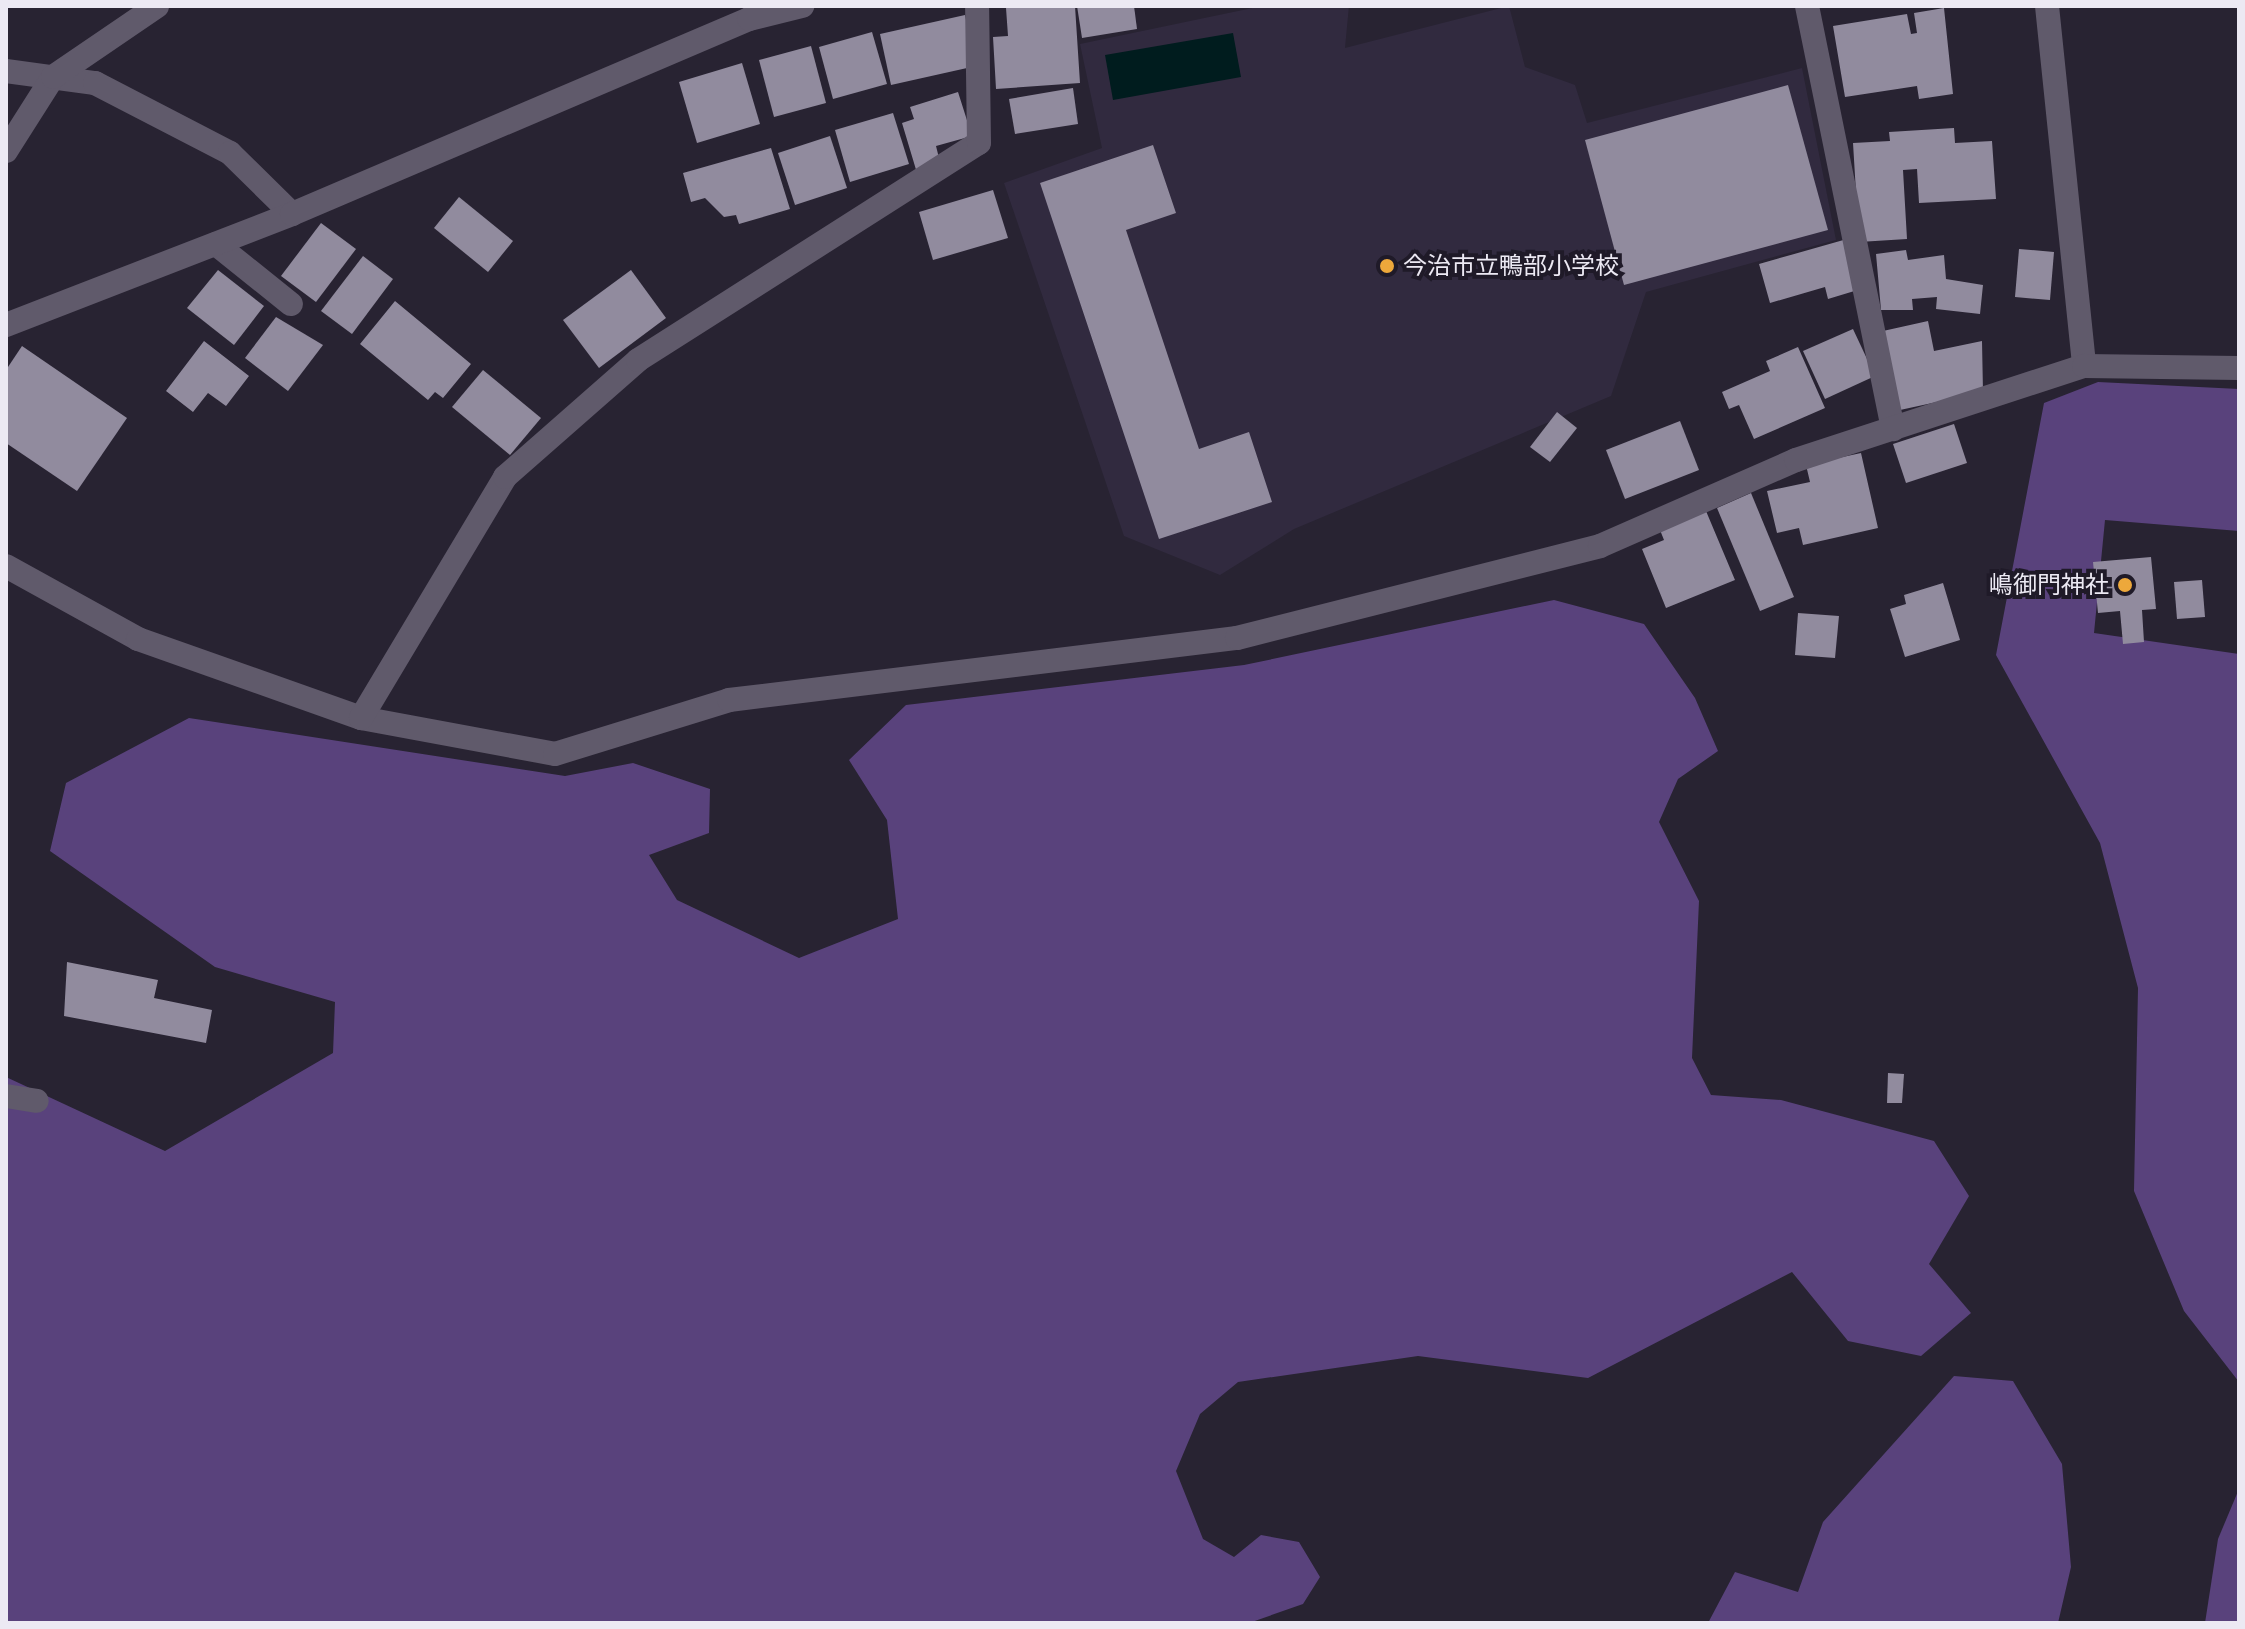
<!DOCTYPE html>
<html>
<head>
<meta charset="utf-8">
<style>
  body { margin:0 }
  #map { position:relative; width:2245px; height:1629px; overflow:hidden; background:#282332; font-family:"IBM Plex Serif","Noto Sans JP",serif }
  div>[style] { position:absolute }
  .built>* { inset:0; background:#312a3f }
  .forest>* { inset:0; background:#59427c }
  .water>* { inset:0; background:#001c1e }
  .building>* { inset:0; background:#918b9e }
  .minor>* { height:24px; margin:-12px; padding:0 12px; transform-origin:12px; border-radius:12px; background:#605a6b }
  .dots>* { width:22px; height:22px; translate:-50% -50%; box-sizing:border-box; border:4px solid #1f1a28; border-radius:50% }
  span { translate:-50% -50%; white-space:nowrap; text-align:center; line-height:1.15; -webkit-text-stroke:8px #1f1a28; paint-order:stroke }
  .poi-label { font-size:24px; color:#ece9f3 }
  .left { translate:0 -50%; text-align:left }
  .right { translate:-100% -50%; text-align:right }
  .frame { position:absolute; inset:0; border:8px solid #ece9f3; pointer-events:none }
</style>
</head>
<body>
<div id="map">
  <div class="built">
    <i style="clip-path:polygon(1262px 6px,1349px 6px,1345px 48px,1509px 6px,1525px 67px,1575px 85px,1587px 123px,1802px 68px,1836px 240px,1646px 292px,1611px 396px,1294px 529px,1220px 575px,1124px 536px,1004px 183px,1102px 148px,1080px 44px)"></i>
  </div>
  <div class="forest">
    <i style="clip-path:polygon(2098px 382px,2239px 389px,2239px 531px,2105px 520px,2094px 633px,2239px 654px,2239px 1382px,2184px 1311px,2134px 1191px,2138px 988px,2100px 843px,1996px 655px,2044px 403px)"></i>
    <i style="clip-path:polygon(1554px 600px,1644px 624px,1695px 698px,1718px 751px,1678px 779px,1659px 822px,1699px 901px,1692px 1058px,1711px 1095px,1781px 1100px,1934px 1141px,1969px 1196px,1929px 1264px,1971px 1313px,1921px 1356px,1848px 1341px,1792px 1272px,1588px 1378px,1418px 1356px,1238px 1382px,1200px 1414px,1176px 1471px,1203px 1539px,1234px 1557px,1261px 1535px,1299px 1542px,1320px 1577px,1303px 1604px,1249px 1623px,6px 1623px,6px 1077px,165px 1151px,333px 1053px,335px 1002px,215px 967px,50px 851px,66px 783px,189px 718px,565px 776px,633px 763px,710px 789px,709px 833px,649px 855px,677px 900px,799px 958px,898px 919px,887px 820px,849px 760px,906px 705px,1244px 665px)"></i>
    <i style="clip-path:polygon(1954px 1376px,2013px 1381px,2062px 1464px,2071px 1567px,2058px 1623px,1708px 1623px,1735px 1572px,1798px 1592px,1823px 1522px)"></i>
    <i style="clip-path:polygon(2239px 1489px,2239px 1623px,2205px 1623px,2218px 1539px)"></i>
  </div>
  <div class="water">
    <i style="clip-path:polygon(1233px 33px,1241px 77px,1113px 100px,1105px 55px)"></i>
  </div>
  <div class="building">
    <i style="clip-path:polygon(1075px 6px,1080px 83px,996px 89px,993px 37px,1008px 36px,1006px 8px)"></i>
    <i style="clip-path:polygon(1077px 6px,1134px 6px,1137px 29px,1082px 38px)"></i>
    <i style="clip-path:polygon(1944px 8px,1953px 94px,1919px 99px,1917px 86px,1845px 97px,1833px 26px,1907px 14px,1911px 34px,1917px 33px,1914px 13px)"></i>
    <i style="clip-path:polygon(965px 15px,976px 66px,891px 85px,880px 34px)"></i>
    <i style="clip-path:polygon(872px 32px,887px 84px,833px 99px,819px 47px)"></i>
    <i style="clip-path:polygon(811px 46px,826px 103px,774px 117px,759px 60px)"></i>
    <i style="clip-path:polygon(742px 63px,760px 124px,697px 143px,679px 82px)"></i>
    <i style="clip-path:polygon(1788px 85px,1828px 230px,1624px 285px,1585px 140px)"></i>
    <i style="clip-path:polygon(1073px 88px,1078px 124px,1015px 134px,1009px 99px)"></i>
    <i style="clip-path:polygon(958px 92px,972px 136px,936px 146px,941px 166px,917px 173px,902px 123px,914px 119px,910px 107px)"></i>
    <i style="clip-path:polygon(893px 113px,909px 164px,850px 182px,835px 130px)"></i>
    <i style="clip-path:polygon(1954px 128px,1955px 143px,1992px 141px,1996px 199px,1919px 203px,1917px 169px,1903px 170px,1907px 239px,1859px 242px,1853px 143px,1890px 141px,1889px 132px)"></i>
    <i style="clip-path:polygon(830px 136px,847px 188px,795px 205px,778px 153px)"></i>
    <i style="clip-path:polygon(1153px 145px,1176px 213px,1126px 230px,1199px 449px,1249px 432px,1272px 502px,1159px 539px,1040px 183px)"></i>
    <i style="clip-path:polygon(771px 148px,790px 209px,739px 224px,736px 215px,724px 217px,705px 198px,691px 202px,683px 173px)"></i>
    <i style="clip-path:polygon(993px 190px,1008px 238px,933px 260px,919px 212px)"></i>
    <i style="clip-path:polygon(459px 197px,513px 241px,488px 272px,434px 228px)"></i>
    <i style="clip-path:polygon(321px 223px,356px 249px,316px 302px,281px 276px)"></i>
    <i style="clip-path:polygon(1847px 239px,1861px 289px,1828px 299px,1825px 287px,1770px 303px,1759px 264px)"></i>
    <i style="clip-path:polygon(2019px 249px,2054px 252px,2050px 300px,2015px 297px)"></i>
    <i style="clip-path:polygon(1906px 250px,1908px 260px,1944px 255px,1946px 279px,1983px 285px,1980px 314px,1936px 309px,1937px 297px,1912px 299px,1913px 310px,1881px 310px,1876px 254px)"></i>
    <i style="clip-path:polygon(363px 256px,393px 279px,352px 334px,321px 311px)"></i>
    <i style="clip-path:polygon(218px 270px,264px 306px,234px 345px,187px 308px)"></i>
    <i style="clip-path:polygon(631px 270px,666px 318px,599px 368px,563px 320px)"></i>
    <i style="clip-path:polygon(395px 301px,471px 364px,443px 398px,435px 392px,428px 400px,360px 344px)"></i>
    <i style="clip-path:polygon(276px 317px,323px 345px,288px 391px,245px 358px)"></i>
    <i style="clip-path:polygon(1928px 321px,1934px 351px,1982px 341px,1983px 392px,1900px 410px,1883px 331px)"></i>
    <i style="clip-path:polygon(1853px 329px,1875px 376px,1825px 399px,1803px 351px)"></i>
    <i style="clip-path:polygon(204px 341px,249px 376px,226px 406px,208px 393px,193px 412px,166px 391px)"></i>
    <i style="clip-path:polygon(22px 346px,127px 418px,77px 491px,6px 443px,6px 370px)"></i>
    <i style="clip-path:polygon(1798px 347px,1825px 408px,1754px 439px,1739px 405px,1729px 409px,1722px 392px,1770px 371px,1766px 361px)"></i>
    <i style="clip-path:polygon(483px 370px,541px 418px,510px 455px,452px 407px)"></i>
    <i style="clip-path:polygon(1557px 412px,1577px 428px,1550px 462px,1530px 447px)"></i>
    <i style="clip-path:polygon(1680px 421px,1699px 470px,1625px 499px,1606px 450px)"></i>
    <i style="clip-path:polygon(1954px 424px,1967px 463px,1906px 483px,1893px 444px)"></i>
    <i style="clip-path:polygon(1861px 453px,1878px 528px,1803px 545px,1799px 528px,1777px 533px,1767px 491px,1810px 482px,1806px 465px)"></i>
    <i style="clip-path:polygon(1751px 493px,1794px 597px,1760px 611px,1717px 508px)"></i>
    <i style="clip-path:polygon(1706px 511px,1735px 580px,1666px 608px,1642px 549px,1664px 540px,1660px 530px)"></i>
    <i style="clip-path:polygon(2151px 557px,2156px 609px,2142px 610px,2144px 642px,2123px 644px,2120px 611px,2098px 613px,2093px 562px)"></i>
    <i style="clip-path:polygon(2202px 580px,2205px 617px,2177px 619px,2174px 582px)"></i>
    <i style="clip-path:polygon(1943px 583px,1960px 640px,1905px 657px,1890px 609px,1906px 604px,1904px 595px)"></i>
    <i style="clip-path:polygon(1798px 613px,1839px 616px,1835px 658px,1795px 655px)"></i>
    <i style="clip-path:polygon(67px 962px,158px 980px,154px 998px,212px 1010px,206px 1043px,64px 1016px)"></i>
    <i style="clip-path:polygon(1888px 1073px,1904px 1074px,1902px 1103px,1887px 1103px)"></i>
  </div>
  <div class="minor">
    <i style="left:1807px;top:6px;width:432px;rotate:78.5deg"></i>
    <i style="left:2047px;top:6px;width:362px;rotate:84.1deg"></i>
    <i style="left:6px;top:71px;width:90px;rotate:7.7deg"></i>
    <i style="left:95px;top:83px;width:152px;rotate:27.4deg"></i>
    <i style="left:230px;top:153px;width:87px;rotate:44.5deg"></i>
    <i style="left:6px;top:151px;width:88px;rotate:-57.6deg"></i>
    <i style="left:53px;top:77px;width:126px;rotate:-34.3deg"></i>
    <i style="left:216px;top:244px;width:96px;rotate:38.7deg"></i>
    <i style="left:6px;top:325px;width:307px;rotate:-21.2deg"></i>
    <i style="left:292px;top:214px;width:497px;rotate:-23.1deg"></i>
    <i style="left:749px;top:19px;width:55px;rotate:-13.8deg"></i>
    <i style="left:6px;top:566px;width:151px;rotate:28.9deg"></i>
    <i style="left:138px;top:639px;width:237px;rotate:19.5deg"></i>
    <i style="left:361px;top:718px;width:197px;rotate:10.5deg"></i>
    <i style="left:555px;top:754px;width:182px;rotate:-17.2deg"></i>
    <i style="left:729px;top:700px;width:512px;rotate:-6.96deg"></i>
    <i style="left:1237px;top:638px;width:374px;rotate:-14.2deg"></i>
    <i style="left:1600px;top:546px;width:214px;rotate:-23.7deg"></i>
    <i style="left:1796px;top:460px;width:303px;rotate:-18.1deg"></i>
    <i style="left:2084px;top:366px;width:155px;rotate:0.7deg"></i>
    <i style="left:361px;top:718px;width:281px;rotate:-59.1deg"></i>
    <i style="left:505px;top:477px;width:177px;rotate:-41.3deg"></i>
    <i style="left:638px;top:360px;width:404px;rotate:-32.5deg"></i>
    <i style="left:979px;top:143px;width:137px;rotate:-90.8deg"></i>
    <i style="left:6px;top:1096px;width:31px;rotate:9deg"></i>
  </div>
  <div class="dots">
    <i style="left:1387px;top:266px;background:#eda83b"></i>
    <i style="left:2125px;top:585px;background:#eda83b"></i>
  </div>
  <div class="poi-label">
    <span class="left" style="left:1403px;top:266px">今治市立鴨部小学校</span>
    <span class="right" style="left:2109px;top:585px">嶋御門神社</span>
  </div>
  <div class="frame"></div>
</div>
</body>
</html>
